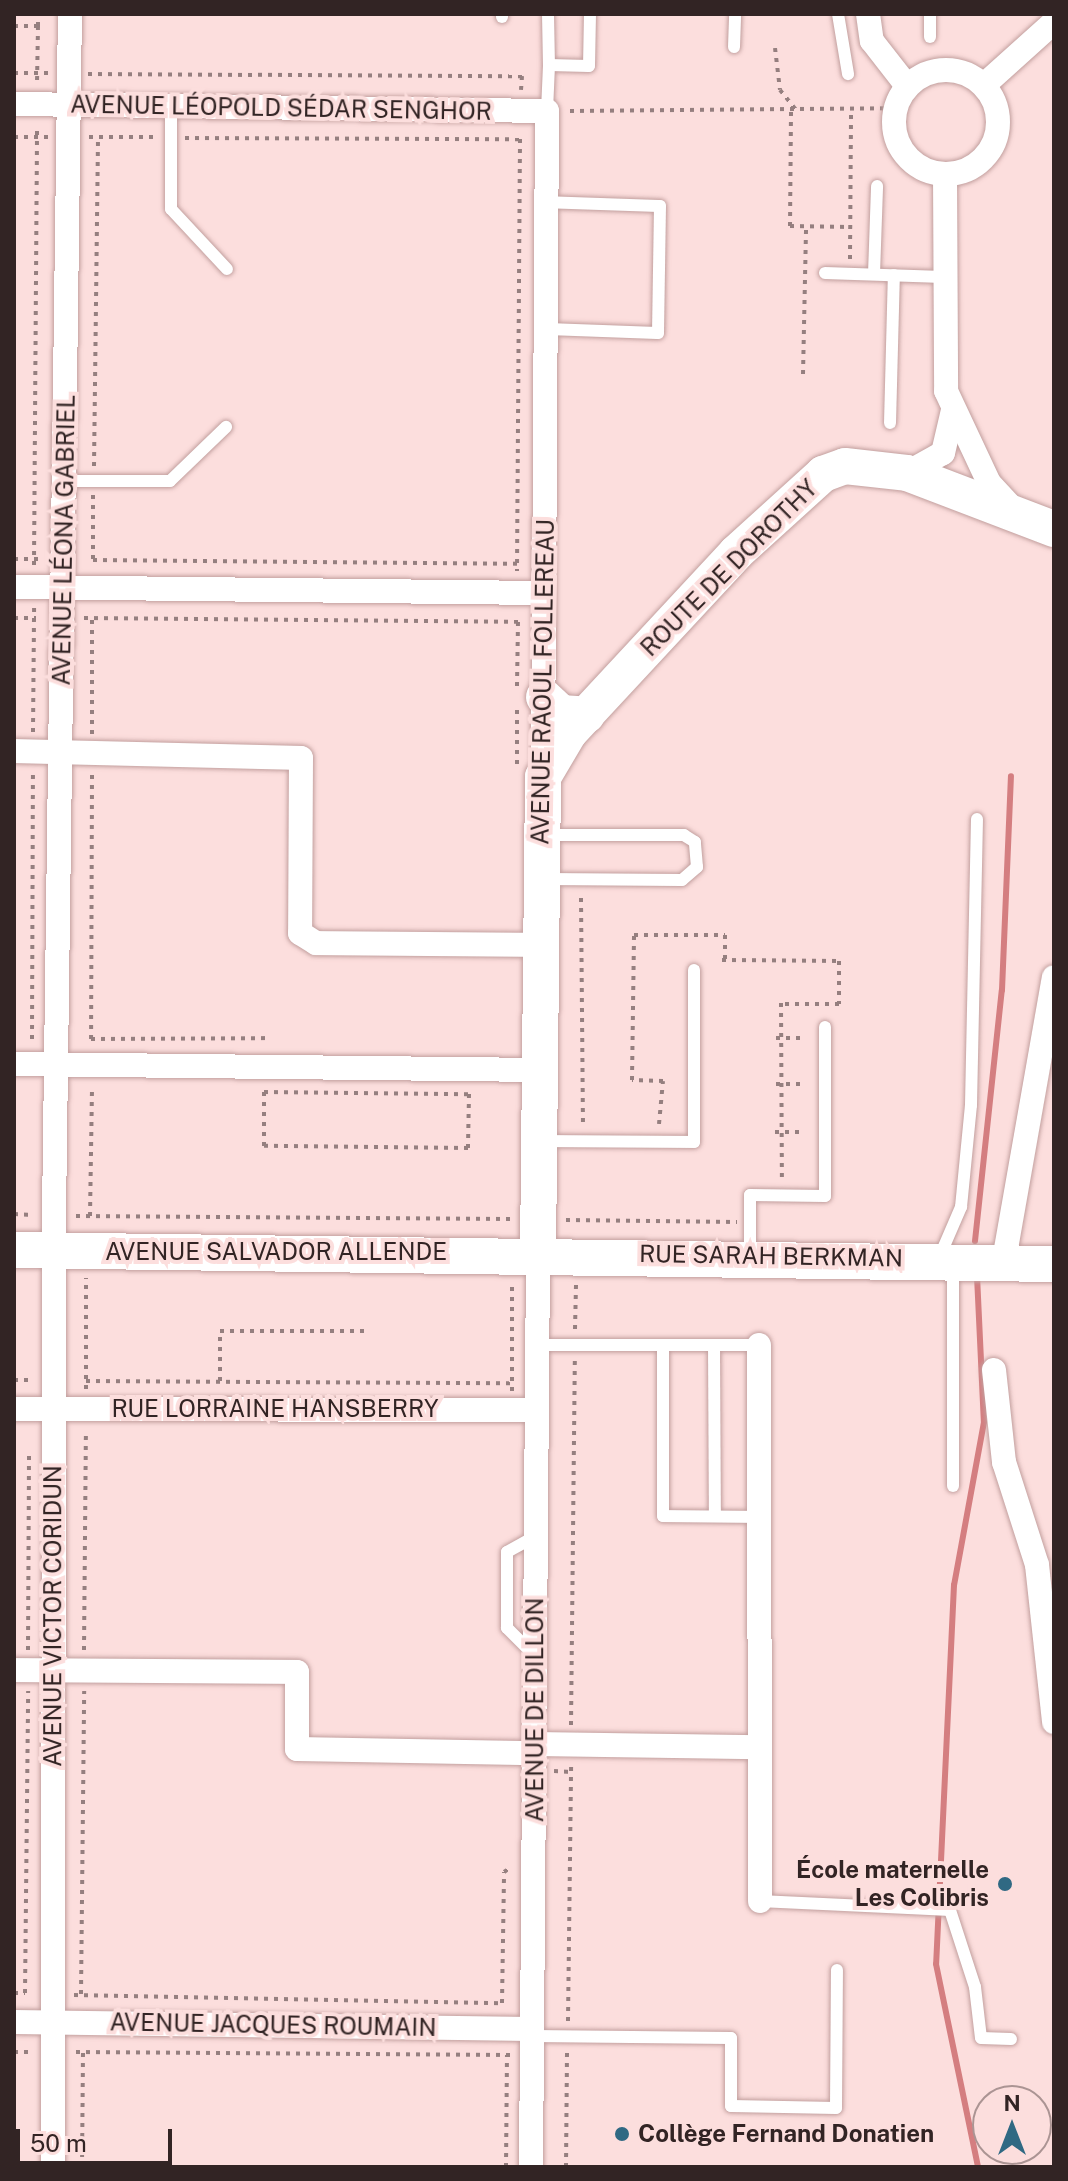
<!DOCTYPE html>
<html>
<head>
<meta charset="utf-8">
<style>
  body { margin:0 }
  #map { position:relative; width:1068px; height:2181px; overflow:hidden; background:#fcdedd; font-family:"Public Sans",sans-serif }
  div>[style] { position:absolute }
  .stream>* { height:6px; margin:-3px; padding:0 3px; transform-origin:3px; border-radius:3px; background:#d47e80 }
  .path>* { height:4px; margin-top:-2px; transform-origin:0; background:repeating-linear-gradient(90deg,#957f7f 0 4px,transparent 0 10px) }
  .roads { filter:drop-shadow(0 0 2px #c29f9e) drop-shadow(0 0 2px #c29f9e) }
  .service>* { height:12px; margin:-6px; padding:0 6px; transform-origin:6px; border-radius:6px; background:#fff }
  .minor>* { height:24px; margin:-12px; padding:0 12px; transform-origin:12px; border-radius:12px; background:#fff }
  .minor>.ring { margin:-12px; padding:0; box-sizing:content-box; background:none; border:24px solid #fff; border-radius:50% }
  .secondary>* { height:36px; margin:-18px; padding:0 18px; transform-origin:18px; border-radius:18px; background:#fff }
  .dots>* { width:22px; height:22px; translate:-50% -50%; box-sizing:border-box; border:4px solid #fcdedd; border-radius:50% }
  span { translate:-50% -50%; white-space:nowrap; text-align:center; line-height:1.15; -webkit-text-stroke:8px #fcdedd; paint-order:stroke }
  .street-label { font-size:24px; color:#322424 }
  .poi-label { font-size:24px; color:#322424; font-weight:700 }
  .right { translate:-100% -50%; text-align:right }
  .left { translate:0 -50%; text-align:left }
  .frame { position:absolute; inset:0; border:16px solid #322424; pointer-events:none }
  .north { position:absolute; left:972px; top:2085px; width:80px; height:80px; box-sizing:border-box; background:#fcdedd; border:2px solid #ab9493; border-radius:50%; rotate:0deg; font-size:22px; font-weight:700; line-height:32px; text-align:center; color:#322424 }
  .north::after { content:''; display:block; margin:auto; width:28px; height:36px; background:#306983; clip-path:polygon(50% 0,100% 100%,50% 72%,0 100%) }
  .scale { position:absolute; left:16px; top:2129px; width:156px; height:36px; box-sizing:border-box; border:4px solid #322424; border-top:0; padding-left:10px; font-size:24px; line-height:28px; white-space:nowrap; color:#322424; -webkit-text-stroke:6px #fcdedd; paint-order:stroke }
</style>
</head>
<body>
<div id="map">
  <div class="stream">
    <i style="left:975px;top:1241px;width:252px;rotate:-83.9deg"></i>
    <i style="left:1002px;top:990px;width:214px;rotate:-87.6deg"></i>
    <i style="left:977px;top:1276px;width:146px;rotate:87.3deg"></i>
    <i style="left:984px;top:1422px;width:166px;rotate:100.4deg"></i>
    <i style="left:954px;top:1585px;width:379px;rotate:92.7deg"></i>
    <i style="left:936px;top:1964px;width:207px;rotate:78.3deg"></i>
  </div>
  <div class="path">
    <i style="left:14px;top:26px;width:24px"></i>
    <i style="left:38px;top:26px;width:56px;rotate:91deg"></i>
    <i style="left:38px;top:26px;width:12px;rotate:-90deg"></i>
    <i style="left:775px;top:48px;width:42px;rotate:83.2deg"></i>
    <i style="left:780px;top:90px;width:27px;rotate:51deg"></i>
    <i style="left:14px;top:73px;width:34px"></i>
    <i style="left:88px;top:74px;width:434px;rotate:0.3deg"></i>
    <i style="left:522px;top:76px;width:14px;rotate:94deg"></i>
    <i style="left:570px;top:111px;width:325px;rotate:-0.5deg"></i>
    <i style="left:791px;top:112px;width:114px;rotate:90.5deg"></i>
    <i style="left:790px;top:226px;width:60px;rotate:1deg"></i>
    <i style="left:14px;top:137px;width:34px"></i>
    <i style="left:89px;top:137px;width:68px"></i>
    <i style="left:185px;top:138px;width:335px;rotate:0.2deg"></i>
    <i style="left:520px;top:139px;width:432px;rotate:90.4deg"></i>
    <i style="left:850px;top:259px;width:150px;rotate:-89.6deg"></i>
    <i style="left:803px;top:374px;width:148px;rotate:-88.8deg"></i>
    <i style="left:94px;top:466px;width:329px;rotate:-89.3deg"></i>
    <i style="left:93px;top:495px;width:65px;rotate:90deg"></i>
    <i style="left:93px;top:560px;width:424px;rotate:0.5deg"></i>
    <i style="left:14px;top:559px;width:30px"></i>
    <i style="left:34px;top:565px;width:440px;rotate:-89.6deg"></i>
    <i style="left:14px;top:618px;width:22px"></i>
    <i style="left:84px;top:618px;width:434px;rotate:0.5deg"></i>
    <i style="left:518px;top:622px;width:66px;rotate:90.9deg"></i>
    <i style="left:33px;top:732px;width:124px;rotate:-89.5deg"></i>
    <i style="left:92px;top:734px;width:116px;rotate:-90deg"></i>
    <i style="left:517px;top:764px;width:55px;rotate:-90deg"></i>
    <i style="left:92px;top:775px;width:264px;rotate:90.2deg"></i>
    <i style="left:91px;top:1039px;width:180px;rotate:-0.3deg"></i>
    <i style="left:581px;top:898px;width:226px;rotate:89.5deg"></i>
    <i style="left:722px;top:960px;width:117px;rotate:0.5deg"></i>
    <i style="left:839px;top:961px;width:43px;rotate:90deg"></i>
    <i style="left:839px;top:1004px;width:58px;rotate:180deg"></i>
    <i style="left:781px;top:1003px;width:176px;rotate:89.7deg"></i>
    <i style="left:776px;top:1038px;width:26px"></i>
    <i style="left:32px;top:1039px;width:267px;rotate:-89.8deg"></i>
    <i style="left:776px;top:1084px;width:28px"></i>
    <i style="left:264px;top:1092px;width:205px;rotate:0.6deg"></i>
    <i style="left:469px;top:1094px;width:54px;rotate:91.1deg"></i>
    <i style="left:468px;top:1148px;width:204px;rotate:-179.4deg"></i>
    <i style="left:264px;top:1146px;width:54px;rotate:-90deg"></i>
    <i style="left:659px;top:1124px;width:43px;rotate:-84.7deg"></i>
    <i style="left:663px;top:1081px;width:31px;rotate:-178deg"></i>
    <i style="left:632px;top:1080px;width:145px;rotate:-89.2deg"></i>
    <i style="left:634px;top:935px;width:91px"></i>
    <i style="left:725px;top:935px;width:25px;rotate:90deg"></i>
    <i style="left:775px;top:1132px;width:27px"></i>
    <i style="left:14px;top:1214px;width:18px;rotate:3deg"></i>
    <i style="left:76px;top:1216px;width:435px;rotate:0.4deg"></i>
    <i style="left:90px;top:1216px;width:130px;rotate:-89.1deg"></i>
    <i style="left:566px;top:1220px;width:171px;rotate:0.7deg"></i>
    <i style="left:575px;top:1329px;width:44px;rotate:-88.7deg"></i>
    <i style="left:14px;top:1380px;width:16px"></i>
    <i style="left:86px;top:1381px;width:426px;rotate:0.3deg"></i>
    <i style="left:220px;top:1381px;width:50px;rotate:-90deg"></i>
    <i style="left:220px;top:1331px;width:147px"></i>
    <i style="left:86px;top:1389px;width:111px;rotate:-90deg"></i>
    <i style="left:512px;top:1391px;width:108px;rotate:-90deg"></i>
    <i style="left:28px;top:1650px;width:195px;rotate:-89.7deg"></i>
    <i style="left:84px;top:1650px;width:219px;rotate:-89.5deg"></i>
    <i style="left:571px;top:1725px;width:364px;rotate:-89.4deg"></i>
    <i style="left:554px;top:1771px;width:17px;rotate:3deg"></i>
    <i style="left:14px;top:1993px;width:11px"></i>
    <i style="left:25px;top:1993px;width:302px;rotate:-89.4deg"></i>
    <i style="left:81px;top:1994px;width:303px;rotate:-89.4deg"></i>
    <i style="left:74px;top:1995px;width:428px;rotate:1.1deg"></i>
    <i style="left:502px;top:2003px;width:131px;rotate:-89.1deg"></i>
    <i style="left:504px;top:1872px;width:7px;rotate:-34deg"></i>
    <i style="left:568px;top:2021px;width:256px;rotate:-89.3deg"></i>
    <i style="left:14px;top:2052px;width:18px"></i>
    <i style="left:76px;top:2052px;width:435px;rotate:0.4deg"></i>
    <i style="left:82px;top:2167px;width:115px;rotate:-89.5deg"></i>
    <i style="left:506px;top:2167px;width:112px;rotate:-89.5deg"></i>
    <i style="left:566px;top:2167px;width:118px;rotate:-89.5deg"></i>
  </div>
  <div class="roads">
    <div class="service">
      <i style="left:502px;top:14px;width:3px;rotate:90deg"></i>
      <i style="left:548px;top:14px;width:51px;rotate:88.9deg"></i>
      <i style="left:838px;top:14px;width:61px;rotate:80.5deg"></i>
      <i style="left:930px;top:14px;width:23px;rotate:90deg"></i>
      <i style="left:734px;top:47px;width:33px;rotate:-88deg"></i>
      <i style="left:171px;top:106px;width:103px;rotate:90deg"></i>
      <i style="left:171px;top:209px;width:82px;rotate:47deg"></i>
      <i style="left:547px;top:111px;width:46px;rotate:-87.5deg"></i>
      <i style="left:549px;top:65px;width:40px;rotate:1.4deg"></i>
      <i style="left:589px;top:66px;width:52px;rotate:-88.9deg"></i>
      <i style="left:825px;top:273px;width:118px;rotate:1.9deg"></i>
      <i style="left:874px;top:274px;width:88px;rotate:-88deg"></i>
      <i style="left:547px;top:329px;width:111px;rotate:2.1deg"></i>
      <i style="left:658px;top:333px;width:127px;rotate:-89.1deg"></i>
      <i style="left:660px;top:206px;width:112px;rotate:-178deg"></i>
      <i style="left:890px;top:423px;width:148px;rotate:-88.5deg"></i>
      <i style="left:65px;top:481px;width:105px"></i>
      <i style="left:170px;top:481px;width:78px;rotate:-44deg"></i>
      <i style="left:544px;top:879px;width:138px;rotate:0.4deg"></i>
      <i style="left:682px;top:880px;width:20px;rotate:-41deg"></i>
      <i style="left:697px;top:867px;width:25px;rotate:-95deg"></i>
      <i style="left:695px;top:842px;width:13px;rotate:-148deg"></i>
      <i style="left:684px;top:835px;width:139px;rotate:180deg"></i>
      <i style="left:542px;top:1141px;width:152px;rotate:0.4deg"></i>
      <i style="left:694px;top:1142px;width:172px;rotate:-90deg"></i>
      <i style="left:750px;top:1256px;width:61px;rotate:-90deg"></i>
      <i style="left:750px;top:1195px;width:75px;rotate:0.8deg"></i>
      <i style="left:825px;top:1196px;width:169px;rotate:-90deg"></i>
      <i style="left:939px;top:1258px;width:56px;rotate:-66.7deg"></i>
      <i style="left:961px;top:1207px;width:102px;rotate:-84.4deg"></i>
      <i style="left:971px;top:1105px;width:286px;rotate:-88.8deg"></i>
      <i style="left:953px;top:1265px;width:221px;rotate:90deg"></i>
      <i style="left:537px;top:1345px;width:222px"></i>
      <i style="left:663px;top:1345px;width:171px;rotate:90deg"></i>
      <i style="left:663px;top:1516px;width:96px;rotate:0.6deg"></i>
      <i style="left:714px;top:1345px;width:171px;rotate:89.7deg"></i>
      <i style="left:533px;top:1654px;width:37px;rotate:-135deg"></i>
      <i style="left:507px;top:1628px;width:76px;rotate:-90deg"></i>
      <i style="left:507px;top:1552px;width:33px;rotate:-29deg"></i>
      <i style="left:760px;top:1901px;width:190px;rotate:2.7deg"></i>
      <i style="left:950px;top:1910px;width:81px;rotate:72deg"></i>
      <i style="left:975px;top:1987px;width:51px;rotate:83.3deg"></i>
      <i style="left:981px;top:2038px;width:30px;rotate:2deg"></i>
      <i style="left:532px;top:2036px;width:199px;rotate:0.6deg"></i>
      <i style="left:731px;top:2038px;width:68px;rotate:90deg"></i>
      <i style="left:731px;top:2106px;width:105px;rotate:1.1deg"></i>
      <i style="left:836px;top:2108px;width:138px;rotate:-89.6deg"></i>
    </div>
    <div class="minor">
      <i style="left:868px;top:14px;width:27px;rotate:82deg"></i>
      <i style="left:872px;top:41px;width:57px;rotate:52.1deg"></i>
      <i class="ring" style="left:894px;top:70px;width:80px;height:80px"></i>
      <i style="left:984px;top:85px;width:94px;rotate:-42deg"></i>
      <i style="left:14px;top:104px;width:533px;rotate:0.75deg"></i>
      <i style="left:547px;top:111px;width:660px;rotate:90.35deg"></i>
      <i style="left:945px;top:174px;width:217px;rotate:89.7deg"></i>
      <i style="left:946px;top:391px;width:102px;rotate:64.9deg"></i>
      <i style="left:989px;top:483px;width:37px;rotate:47deg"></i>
      <i style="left:907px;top:473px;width:41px;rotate:-29.1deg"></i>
      <i style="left:943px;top:453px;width:44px;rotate:-76.9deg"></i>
      <i style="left:14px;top:587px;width:529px;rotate:0.65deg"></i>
      <i style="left:14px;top:751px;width:287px;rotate:1.4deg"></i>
      <i style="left:301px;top:758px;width:175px;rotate:90.3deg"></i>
      <i style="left:300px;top:933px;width:19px;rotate:32deg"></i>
      <i style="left:316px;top:943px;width:224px;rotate:0.5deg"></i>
      <i style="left:14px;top:1064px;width:525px;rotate:0.65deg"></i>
      <i style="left:1004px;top:1260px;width:287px;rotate:-80deg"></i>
      <i style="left:759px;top:1345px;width:556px;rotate:89.9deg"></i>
      <i style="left:994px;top:1370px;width:93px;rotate:83.8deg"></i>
      <i style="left:1004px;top:1462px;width:108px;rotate:72.2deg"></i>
      <i style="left:1037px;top:1565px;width:158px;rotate:83.8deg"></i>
      <i style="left:14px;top:1409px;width:522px;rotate:0.11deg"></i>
      <i style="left:14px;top:1670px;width:283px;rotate:0.4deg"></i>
      <i style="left:297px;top:1672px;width:77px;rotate:90deg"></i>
      <i style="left:297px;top:1749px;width:238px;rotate:1deg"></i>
      <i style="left:535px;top:1744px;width:225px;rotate:0.8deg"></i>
      <i style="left:14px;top:2022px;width:518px;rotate:0.77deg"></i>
      <i style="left:53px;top:2167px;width:952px;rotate:-89.94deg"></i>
      <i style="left:54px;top:1215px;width:1201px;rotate:-89.24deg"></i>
      <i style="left:531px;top:2167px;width:913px;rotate:-89.56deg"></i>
    </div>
    <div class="secondary">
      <i style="left:544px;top:697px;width:23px;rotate:43deg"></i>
      <i style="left:561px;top:713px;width:26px;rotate:4deg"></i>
      <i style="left:14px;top:1250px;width:1040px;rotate:0.77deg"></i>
      <i style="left:538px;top:1254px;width:477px;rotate:-89.4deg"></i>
      <i style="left:543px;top:777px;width:51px;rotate:-59.4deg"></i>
      <i style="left:569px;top:733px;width:246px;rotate:-47.1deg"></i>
      <i style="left:736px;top:553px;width:118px;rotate:-42.2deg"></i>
      <i style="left:823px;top:474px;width:23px;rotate:-20deg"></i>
      <i style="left:845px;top:466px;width:62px;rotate:6.4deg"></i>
      <i style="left:907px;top:473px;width:157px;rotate:20.9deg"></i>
    </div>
  </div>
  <div class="dots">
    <i style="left:1005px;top:1884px;background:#306983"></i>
    <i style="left:622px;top:2134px;background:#306983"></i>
  </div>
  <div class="street-label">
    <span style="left:281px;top:108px;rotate:1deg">AVENUE LÉOPOLD SÉDAR SENGHOR</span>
    <span style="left:64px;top:540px;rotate:-89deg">AVENUE LÉONA GABRIEL</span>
    <span style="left:729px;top:568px;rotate:-45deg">ROUTE DE DOROTHY</span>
    <span style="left:543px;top:682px;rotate:-89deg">AVENUE RAOUL FOLLEREAU</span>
    <span style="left:276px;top:1252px">AVENUE SALVADOR ALLENDE</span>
    <span style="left:771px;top:1256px;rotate:1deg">RUE SARAH BERKMAN</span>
    <span style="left:275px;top:1409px">RUE LORRAINE HANSBERRY</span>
    <span style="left:53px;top:1616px;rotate:-90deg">AVENUE VICTOR CORIDUN</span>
    <span style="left:535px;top:1710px;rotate:-90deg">AVENUE DE DILLON</span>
    <span style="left:273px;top:2025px;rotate:1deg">AVENUE JACQUES ROUMAIN</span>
  </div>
  <div class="poi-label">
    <span class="right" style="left:989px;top:1884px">École maternelle<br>Les Colibris</span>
    <span class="left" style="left:638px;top:2134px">Collège Fernand Donatien</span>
  </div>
  <div class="frame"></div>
  <div class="north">N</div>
  <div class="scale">50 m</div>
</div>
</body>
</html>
